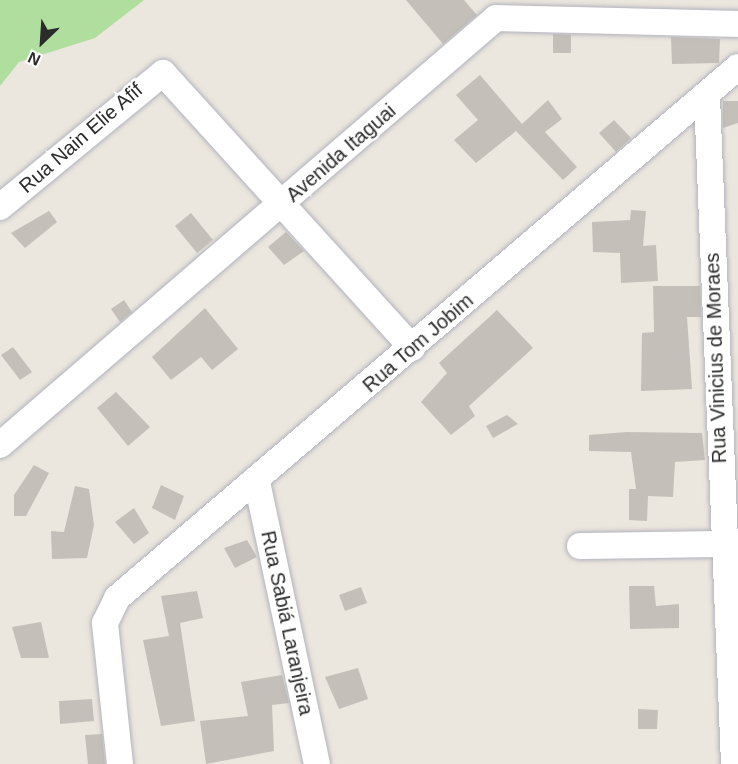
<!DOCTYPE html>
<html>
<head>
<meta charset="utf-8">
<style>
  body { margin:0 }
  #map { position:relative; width:738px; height:764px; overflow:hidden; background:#ebe6de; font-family:Helvetica,sans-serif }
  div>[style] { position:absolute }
  .green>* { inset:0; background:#b0de9e }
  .building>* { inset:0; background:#c4c0b9 }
  .roads { filter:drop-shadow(0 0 2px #b1b3bd) drop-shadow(0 0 2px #b1b3bd) }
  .minor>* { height:26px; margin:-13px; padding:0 13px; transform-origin:13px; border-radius:13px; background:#fff }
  span { translate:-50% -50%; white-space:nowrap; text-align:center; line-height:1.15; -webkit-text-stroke:5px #fff; paint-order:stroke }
  .street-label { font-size:20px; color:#2b2b2b }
  .north { position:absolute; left:12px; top:12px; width:60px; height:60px; -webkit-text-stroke:4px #fff; paint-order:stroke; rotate:205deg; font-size:16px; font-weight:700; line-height:24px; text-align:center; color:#2b2b2b }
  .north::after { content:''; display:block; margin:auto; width:21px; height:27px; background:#2b2b2b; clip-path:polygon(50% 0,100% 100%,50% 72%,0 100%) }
</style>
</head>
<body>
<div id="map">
  <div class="green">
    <i style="clip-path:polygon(0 0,144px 0,95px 38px,19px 62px,0 86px)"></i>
  </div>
  <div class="building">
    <i style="clip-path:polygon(406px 0,464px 0,477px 15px,443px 44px)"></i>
    <i style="clip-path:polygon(553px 34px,571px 35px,571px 53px,553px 53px)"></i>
    <i style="clip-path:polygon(671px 37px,720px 39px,719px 63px,672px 64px)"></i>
    <i style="clip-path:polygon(480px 75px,522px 124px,548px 100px,562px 119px,545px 132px,577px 167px,563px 180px,516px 131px,476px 163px,454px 140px,478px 120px,456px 95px)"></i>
    <i style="clip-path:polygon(723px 101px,738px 101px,738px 123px,723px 128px)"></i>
    <i style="clip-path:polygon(614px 120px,631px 138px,616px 152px,599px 133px)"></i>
    <i style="clip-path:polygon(631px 210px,646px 211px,643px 246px,656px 245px,658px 281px,621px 283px,620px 253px,593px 252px,592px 222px,630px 220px)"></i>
    <i style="clip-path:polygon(49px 211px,57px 222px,25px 248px,11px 233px)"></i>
    <i style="clip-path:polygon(191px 213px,213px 240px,197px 253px,175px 226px)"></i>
    <i style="clip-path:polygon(286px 232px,304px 251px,284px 265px,268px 247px)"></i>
    <i style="clip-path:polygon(653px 286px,700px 286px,701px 317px,687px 317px,692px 389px,641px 391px,642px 333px,654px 332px)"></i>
    <i style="clip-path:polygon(124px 300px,132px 312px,120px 322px,111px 309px)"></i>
    <i style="clip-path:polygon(205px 308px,238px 349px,212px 370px,201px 357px,171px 380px,152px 357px)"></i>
    <i style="clip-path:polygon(497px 310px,533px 348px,469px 406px,475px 416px,451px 435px,421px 402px,447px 373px,439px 363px)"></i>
    <i style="clip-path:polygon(13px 347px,32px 372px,20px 380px,1px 355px)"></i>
    <i style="clip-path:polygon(116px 392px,150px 427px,128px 446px,97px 408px)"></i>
    <i style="clip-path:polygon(507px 415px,518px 424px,493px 438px,486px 426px)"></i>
    <i style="clip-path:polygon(627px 432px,702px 433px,705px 460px,675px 462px,673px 497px,648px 496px,647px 521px,629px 520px,629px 489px,636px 489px,631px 452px,589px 451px,589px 435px)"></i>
    <i style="clip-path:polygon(34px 465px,49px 473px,26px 516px,14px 516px,14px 495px)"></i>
    <i style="clip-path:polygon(161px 485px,184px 496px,175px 520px,152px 508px)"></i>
    <i style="clip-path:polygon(75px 486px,89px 489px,94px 525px,87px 558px,52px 559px,51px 531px,64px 532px)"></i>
    <i style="clip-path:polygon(134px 508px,149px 533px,134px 544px,115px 522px)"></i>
    <i style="clip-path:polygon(247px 540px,257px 557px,235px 568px,224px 548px)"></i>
    <i style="clip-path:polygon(629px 586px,654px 586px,656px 606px,679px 604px,679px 628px,630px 629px)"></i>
    <i style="clip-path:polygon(361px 587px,367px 603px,345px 611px,339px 595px)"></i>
    <i style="clip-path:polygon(197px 591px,203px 618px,180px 623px,195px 721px,161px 726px,143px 640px,169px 636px,161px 596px)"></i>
    <i style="clip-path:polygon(41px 622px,49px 658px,21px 658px,12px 627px)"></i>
    <i style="clip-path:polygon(358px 668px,368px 699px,339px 709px,325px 677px)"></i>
    <i style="clip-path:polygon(282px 675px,289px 703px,272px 705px,274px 751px,206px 764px,200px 721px,248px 716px,241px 682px)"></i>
    <i style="clip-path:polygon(92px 699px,94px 721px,60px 724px,59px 701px)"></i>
    <i style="clip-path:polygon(638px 709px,658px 710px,657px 729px,638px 729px)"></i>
    <i style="clip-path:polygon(102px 734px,105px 764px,88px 764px,85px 735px)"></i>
  </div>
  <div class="roads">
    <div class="minor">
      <i style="left:707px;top:97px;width:668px;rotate:87.68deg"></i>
      <i style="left:0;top:207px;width:211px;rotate:-39.4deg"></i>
      <i style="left:163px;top:73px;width:371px;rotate:47.8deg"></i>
      <i style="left:0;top:445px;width:654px;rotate:-40.72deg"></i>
      <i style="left:496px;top:18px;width:242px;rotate:1.4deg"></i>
      <i style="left:257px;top:482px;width:288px;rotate:78deg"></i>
      <i style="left:580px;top:546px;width:143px;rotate:-0.8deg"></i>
      <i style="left:120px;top:764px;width:142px;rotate:-96.1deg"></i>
      <i style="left:105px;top:623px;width:28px;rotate:-64deg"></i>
      <i style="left:117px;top:598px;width:817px;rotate:-40.53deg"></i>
    </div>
  </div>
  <div class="street-label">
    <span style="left:81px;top:138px;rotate:-41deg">Rua Nain Elie Afif</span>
    <span style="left:341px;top:153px;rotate:-41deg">Avenida Itaguai</span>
    <span style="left:418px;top:343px;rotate:-41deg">Rua Tom Jobim</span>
    <span style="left:716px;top:358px;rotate:-92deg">Rua Vinicius de Moraes</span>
    <span style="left:287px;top:623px;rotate:78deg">Rua Sabiá Laranjeira</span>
  </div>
  <div class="north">N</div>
</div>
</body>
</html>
